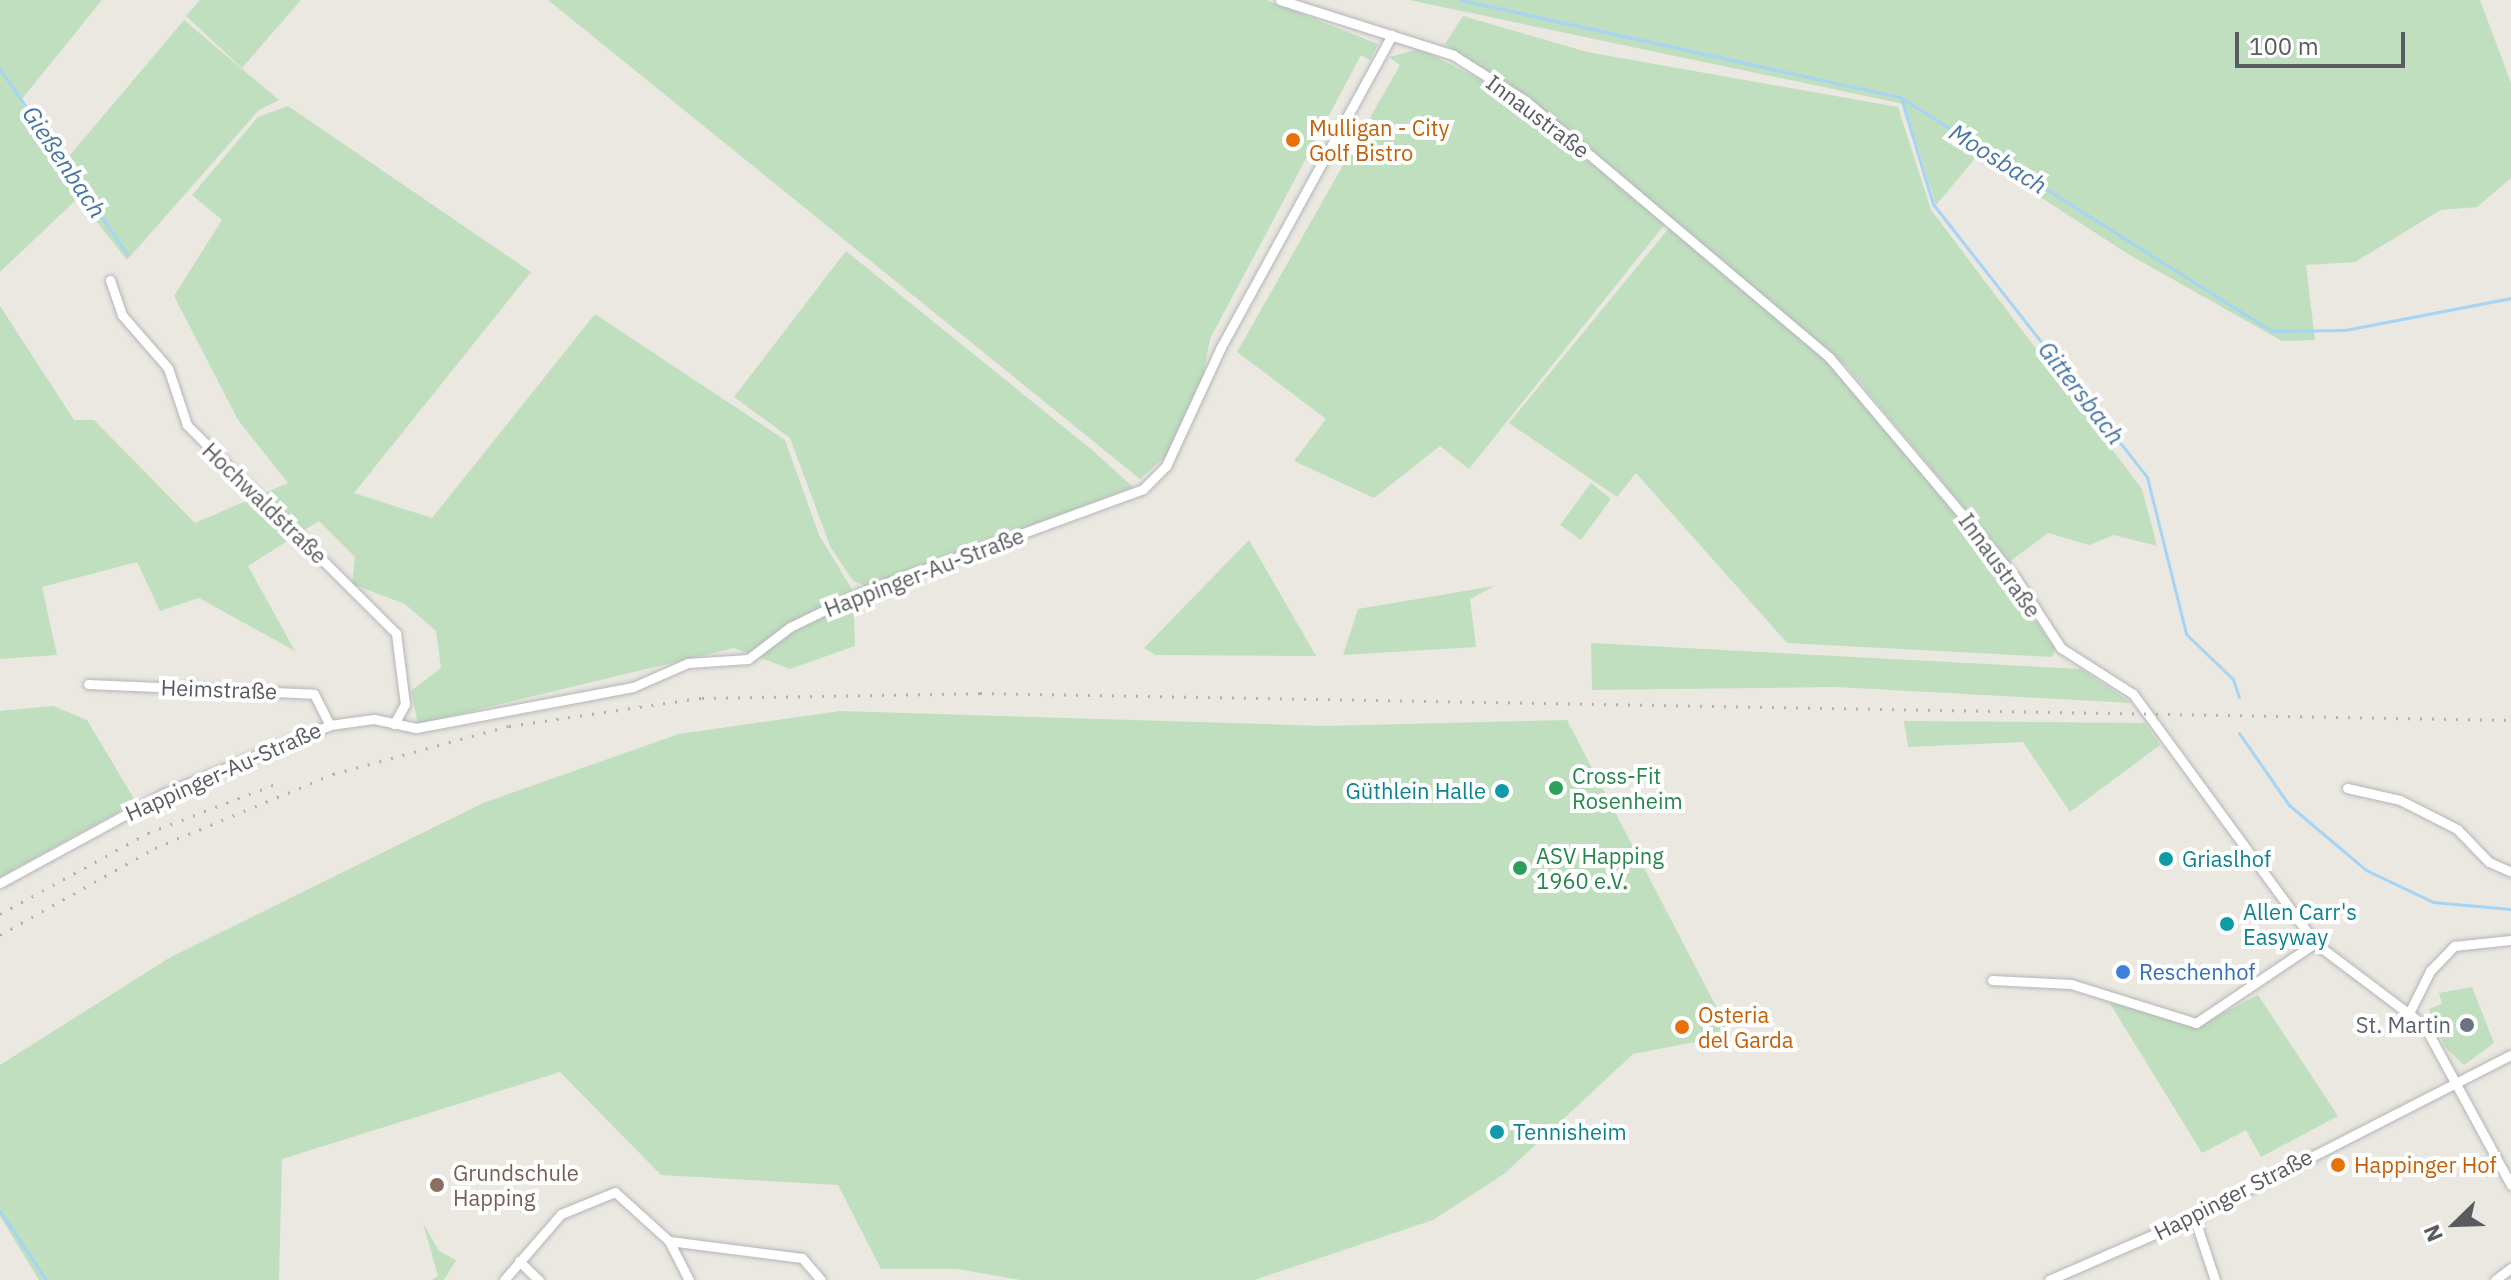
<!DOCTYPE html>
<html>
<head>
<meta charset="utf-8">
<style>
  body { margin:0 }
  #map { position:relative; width:2511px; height:1280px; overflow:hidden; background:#eae8e0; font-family:"IBM Plex Sans",sans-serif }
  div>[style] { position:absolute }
  .green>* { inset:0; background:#c0dfbf }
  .stream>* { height:3px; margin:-1.5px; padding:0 1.5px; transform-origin:1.5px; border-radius:1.5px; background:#a6d4f4 }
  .roads { filter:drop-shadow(0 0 2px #b3b6b9) drop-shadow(0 0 2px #b3b6b9) }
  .minor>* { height:9px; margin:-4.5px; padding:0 4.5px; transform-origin:4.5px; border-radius:4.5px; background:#fff }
  .rail>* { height:3px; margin-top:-1.5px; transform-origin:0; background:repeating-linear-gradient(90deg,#afb0b0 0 2px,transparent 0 12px) }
  .dots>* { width:22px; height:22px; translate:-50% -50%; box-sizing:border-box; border:4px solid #fff; border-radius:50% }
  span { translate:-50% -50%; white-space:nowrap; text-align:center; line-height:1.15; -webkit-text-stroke:8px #fff; paint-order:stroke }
  .street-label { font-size:22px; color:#595c5f }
  .food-label { font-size:22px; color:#c56008 }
  .left { translate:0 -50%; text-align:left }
  .leisure-label { font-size:22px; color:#27864d }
  .culture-label { font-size:22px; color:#0d838f }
  .right { translate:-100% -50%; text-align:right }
  .shop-label { font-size:22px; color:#366cbe }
  .worship-label { font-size:22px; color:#5b616d }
  .education-label { font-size:22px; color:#785e54 }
  .water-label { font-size:24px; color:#4776a3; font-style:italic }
  .north { position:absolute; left:2415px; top:1184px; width:80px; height:80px; -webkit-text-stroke:6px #fff; paint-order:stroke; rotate:247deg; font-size:22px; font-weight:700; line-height:32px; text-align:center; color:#595c5f }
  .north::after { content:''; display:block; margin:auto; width:28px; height:36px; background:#595c5f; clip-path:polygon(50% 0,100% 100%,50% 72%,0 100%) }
  .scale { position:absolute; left:2235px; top:32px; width:170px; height:36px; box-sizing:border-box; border:4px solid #595c5f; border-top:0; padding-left:10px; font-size:24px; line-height:28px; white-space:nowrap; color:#595c5f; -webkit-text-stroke:6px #fff; paint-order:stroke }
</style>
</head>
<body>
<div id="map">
  <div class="green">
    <i style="clip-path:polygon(0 0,102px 0,21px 100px,66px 160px,184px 20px,279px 100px,259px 110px,127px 260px,78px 198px,0 272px)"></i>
    <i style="clip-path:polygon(200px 0,301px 0,242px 68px,186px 16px)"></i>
    <i style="clip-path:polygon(548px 0,1266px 0,1378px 44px,1370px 60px,1361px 55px,1210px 339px,1203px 376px,1166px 456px,1140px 479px)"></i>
    <i style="clip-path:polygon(1409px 0,2480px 0,2511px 83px,2511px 178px,2477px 207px,2441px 210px,2355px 262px,2306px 265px,2315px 340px,2282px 341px,2128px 254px,1977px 156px,1936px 205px,1904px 104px)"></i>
    <i style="clip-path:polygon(1463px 16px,1587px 52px,1898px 107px,1931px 210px,2142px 489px,2157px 546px,2114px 535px,2089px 545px,2048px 533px,2009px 562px,1847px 367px,1546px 112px,1445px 44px)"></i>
    <i style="clip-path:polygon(1420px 49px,1503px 91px,1665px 224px,1469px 469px,1440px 446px,1374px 498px,1294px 461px,1326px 419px,1237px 352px,1400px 65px,1389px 57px)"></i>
    <i style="clip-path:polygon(288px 106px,531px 272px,354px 493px,432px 518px,595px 314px,785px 440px,819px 535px,853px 591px,855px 646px,790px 669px,734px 648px,418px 724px,411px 691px,441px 668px,436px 631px,405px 604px,352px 584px,355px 557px,319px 521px,248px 566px,295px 651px,199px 598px,160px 611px,137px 562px,42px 587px,57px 655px,0 659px,0 306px,74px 420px,94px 420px,195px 523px,288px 483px,238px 420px,174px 296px,222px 220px,192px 195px,258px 117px)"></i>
    <i style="clip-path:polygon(1669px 228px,1831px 365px,1988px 549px,2055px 649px,2052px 657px,1787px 643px,1636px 473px,1617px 497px,1509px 423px)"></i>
    <i style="clip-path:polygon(846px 251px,1091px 449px,1133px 487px,869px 587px,853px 581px,830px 546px,790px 438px,734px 397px)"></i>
    <i style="clip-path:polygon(1591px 483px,1611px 499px,1581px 540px,1560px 525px)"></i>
    <i style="clip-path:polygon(1249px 540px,1316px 656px,1156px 655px,1144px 648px)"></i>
    <i style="clip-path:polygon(1494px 586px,1470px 599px,1476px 647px,1343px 655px,1358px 609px)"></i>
    <i style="clip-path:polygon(1591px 643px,2081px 669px,2132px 703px,1837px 687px,1592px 690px)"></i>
    <i style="clip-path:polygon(53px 706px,87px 720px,136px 802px,0 877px,0 711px)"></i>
    <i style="clip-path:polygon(840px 711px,1325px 726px,1567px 720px,1731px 1035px,1633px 1054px,1504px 1174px,1433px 1220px,1254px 1280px,1021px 1280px,957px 1269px,881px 1269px,838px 1185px,661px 1175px,560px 1072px,282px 1159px,279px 1280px,39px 1280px,0 1216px,0 1065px,169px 958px,483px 803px,679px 734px)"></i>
    <i style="clip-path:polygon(1904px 721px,2145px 723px,2160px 745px,2070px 812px,2023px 742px,1908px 747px)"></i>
    <i style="clip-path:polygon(2472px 987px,2494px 1043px,2464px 1065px,2445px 1047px,2429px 1009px,2442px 1004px,2439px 993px)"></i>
    <i style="clip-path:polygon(2258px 995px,2338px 1116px,2261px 1157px,2246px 1130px,2202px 1153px,2109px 1002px,2198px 1026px)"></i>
    <i style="clip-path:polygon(423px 1223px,439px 1251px,456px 1260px,444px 1280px,432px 1280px,438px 1276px)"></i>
  </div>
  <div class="stream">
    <i style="left:1461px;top:0;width:450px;rotate:12.5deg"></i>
    <i style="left:1900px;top:97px;width:439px;rotate:32.2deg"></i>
    <i style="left:2272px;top:331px;width:73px;rotate:-0.8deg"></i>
    <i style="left:2345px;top:330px;width:169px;rotate:-10.9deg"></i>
    <i style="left:0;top:69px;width:224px;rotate:55.5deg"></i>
    <i style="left:1901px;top:98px;width:111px;rotate:73.2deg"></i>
    <i style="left:1933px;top:204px;width:347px;rotate:51.9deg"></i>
    <i style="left:2147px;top:477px;width:162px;rotate:76deg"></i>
    <i style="left:2186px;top:634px;width:65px;rotate:43.8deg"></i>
    <i style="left:2233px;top:679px;width:19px;rotate:72deg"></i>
    <i style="left:2239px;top:733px;width:88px;rotate:55.2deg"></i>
    <i style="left:2289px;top:805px;width:101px;rotate:40.2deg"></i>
    <i style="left:2366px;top:870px;width:74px;rotate:25.5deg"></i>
    <i style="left:2433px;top:902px;width:78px;rotate:5.1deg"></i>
    <i style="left:0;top:1211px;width:83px;rotate:56.3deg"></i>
  </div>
  <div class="roads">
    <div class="minor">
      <i style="left:1280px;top:0;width:182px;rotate:17.6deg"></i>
      <i style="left:1453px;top:55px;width:86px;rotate:32.2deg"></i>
      <i style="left:1526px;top:101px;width:397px;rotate:40.2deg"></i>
      <i style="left:1829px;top:357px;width:288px;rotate:49.8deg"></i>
      <i style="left:2015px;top:577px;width:85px;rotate:57.1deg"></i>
      <i style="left:2061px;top:648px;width:85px;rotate:32.6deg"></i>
      <i style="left:2133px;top:694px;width:308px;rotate:53.8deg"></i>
      <i style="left:2315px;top:943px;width:136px;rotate:37deg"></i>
      <i style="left:2424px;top:1025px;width:182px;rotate:61.5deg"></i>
      <i style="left:110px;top:280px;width:37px;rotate:71deg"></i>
      <i style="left:122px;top:315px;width:70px;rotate:49deg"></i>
      <i style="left:168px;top:368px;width:60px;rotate:71.6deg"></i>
      <i style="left:187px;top:425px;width:295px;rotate:44.9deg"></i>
      <i style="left:396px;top:633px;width:72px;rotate:82.8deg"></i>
      <i style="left:405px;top:704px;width:23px;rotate:119deg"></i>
      <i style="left:88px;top:684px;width:226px;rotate:2.5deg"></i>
      <i style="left:314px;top:694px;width:35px;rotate:63deg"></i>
      <i style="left:2347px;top:788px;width:54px;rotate:12.8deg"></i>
      <i style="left:2400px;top:800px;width:64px;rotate:27deg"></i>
      <i style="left:2457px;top:829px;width:46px;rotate:45.9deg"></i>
      <i style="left:2489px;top:862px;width:24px;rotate:24deg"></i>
      <i style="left:0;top:883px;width:186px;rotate:-28.6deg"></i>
      <i style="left:163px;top:794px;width:181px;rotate:-22.4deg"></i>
      <i style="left:330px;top:725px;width:44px;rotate:-7.8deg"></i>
      <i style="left:374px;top:719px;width:43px;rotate:12.1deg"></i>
      <i style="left:416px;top:728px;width:221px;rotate:-10.7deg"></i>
      <i style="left:633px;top:687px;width:60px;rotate:-23.6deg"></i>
      <i style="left:688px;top:663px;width:60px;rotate:-3.8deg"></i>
      <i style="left:748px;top:659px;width:53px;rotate:-37.3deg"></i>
      <i style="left:790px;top:627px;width:80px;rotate:-25.9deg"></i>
      <i style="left:862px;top:592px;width:299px;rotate:-20.1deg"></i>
      <i style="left:1143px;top:489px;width:33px;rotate:-45deg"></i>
      <i style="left:1166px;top:466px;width:129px;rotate:-65.2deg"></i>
      <i style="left:1220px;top:349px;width:358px;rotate:-61.3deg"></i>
      <i style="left:1992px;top:980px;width:79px;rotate:2.9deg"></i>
      <i style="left:2071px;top:984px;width:131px;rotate:17.3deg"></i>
      <i style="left:2196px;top:1023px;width:143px;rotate:-33.9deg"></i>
      <i style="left:2409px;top:1013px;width:47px;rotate:-63.4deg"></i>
      <i style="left:2430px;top:971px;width:35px;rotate:-46deg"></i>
      <i style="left:2454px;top:946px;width:57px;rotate:-6deg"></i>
      <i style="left:2194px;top:1217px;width:66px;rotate:71.6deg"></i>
      <i style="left:669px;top:1241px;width:134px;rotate:7.3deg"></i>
      <i style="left:802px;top:1258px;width:29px;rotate:49deg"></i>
      <i style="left:519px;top:1261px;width:28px;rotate:44deg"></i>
      <i style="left:504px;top:1280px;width:87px;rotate:-49.2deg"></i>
      <i style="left:561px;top:1214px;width:58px;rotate:-22.2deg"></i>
      <i style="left:615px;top:1192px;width:73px;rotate:42.2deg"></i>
      <i style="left:669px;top:1241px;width:44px;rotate:62.9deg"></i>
      <i style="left:2049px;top:1280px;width:158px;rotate:-23.5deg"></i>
      <i style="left:2194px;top:1217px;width:356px;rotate:-27.1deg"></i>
      <i style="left:2495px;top:1280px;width:20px;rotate:-37deg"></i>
    </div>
  </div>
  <div class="rail">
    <i style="left:0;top:914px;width:169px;rotate:-28.7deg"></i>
    <i style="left:148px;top:833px;width:139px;rotate:-21deg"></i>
    <i style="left:0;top:935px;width:178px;rotate:-29.3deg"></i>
    <i style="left:155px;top:848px;width:193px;rotate:-22.6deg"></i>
    <i style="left:333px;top:774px;width:182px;rotate:-15.3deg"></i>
    <i style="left:509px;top:726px;width:195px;rotate:-8.3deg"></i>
    <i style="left:702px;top:698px;width:278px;rotate:-1deg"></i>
    <i style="left:980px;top:693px;width:1531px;rotate:1.01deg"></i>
  </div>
  <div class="dots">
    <i style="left:1293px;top:140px;background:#e8710a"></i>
    <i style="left:1556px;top:788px;background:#2e9e5b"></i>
    <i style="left:1502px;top:791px;background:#0f9aa8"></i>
    <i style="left:2166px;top:859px;background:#0f9aa8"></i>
    <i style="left:1520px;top:868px;background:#2e9e5b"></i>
    <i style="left:2227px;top:924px;background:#0f9aa8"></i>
    <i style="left:2123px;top:972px;background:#3f7fe0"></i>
    <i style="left:2467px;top:1025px;background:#6b7280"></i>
    <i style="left:1682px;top:1027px;background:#e8710a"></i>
    <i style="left:1497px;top:1132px;background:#0f9aa8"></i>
    <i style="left:2338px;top:1165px;background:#e8710a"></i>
    <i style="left:437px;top:1185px;background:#8d6e63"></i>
  </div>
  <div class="street-label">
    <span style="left:1538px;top:116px;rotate:37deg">Innaustraße</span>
    <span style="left:265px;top:503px;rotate:44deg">Hochwaldstraße</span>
    <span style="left:2000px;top:565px;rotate:54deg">Innaustraße</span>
    <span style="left:924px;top:572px;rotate:-21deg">Happinger-Au-Straße</span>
    <span style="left:219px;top:689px;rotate:2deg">Heimstraße</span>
    <span style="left:223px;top:771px;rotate:-24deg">Happinger-Au-Straße</span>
    <span style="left:2233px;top:1194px;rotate:-27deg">Happinger Straße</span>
  </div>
  <div class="food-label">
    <span class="left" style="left:1309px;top:140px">Mulligan - City<br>Golf Bistro</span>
    <span class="left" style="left:1698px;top:1027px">Osteria<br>del Garda</span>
    <span class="left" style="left:2354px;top:1165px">Happinger Hof</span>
  </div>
  <div class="leisure-label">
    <span class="left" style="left:1572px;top:788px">Cross-Fit<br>Rosenheim</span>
    <span class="left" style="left:1536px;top:868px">ASV Happing<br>1960 e.V.</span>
  </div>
  <div class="culture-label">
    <span class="right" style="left:1486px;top:791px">Güthlein Halle</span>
    <span class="left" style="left:2182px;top:859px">Griaslhof</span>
    <span class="left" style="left:2243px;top:924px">Allen Carr's<br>Easyway</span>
    <span class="left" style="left:1513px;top:1132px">Tennisheim</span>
  </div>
  <div class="shop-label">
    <span class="left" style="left:2139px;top:972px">Reschenhof</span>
  </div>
  <div class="worship-label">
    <span class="right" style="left:2451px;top:1025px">St. Martin</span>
  </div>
  <div class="education-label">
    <span class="left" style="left:453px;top:1185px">Grundschule<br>Happing</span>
  </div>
  <div class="water-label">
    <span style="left:1998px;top:159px;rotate:32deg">Moosbach</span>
    <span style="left:64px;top:162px;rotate:56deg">Gießenbach</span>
    <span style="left:2081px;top:393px;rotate:52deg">Gittersbach</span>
  </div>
  <div class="north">N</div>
  <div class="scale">100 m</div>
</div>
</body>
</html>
